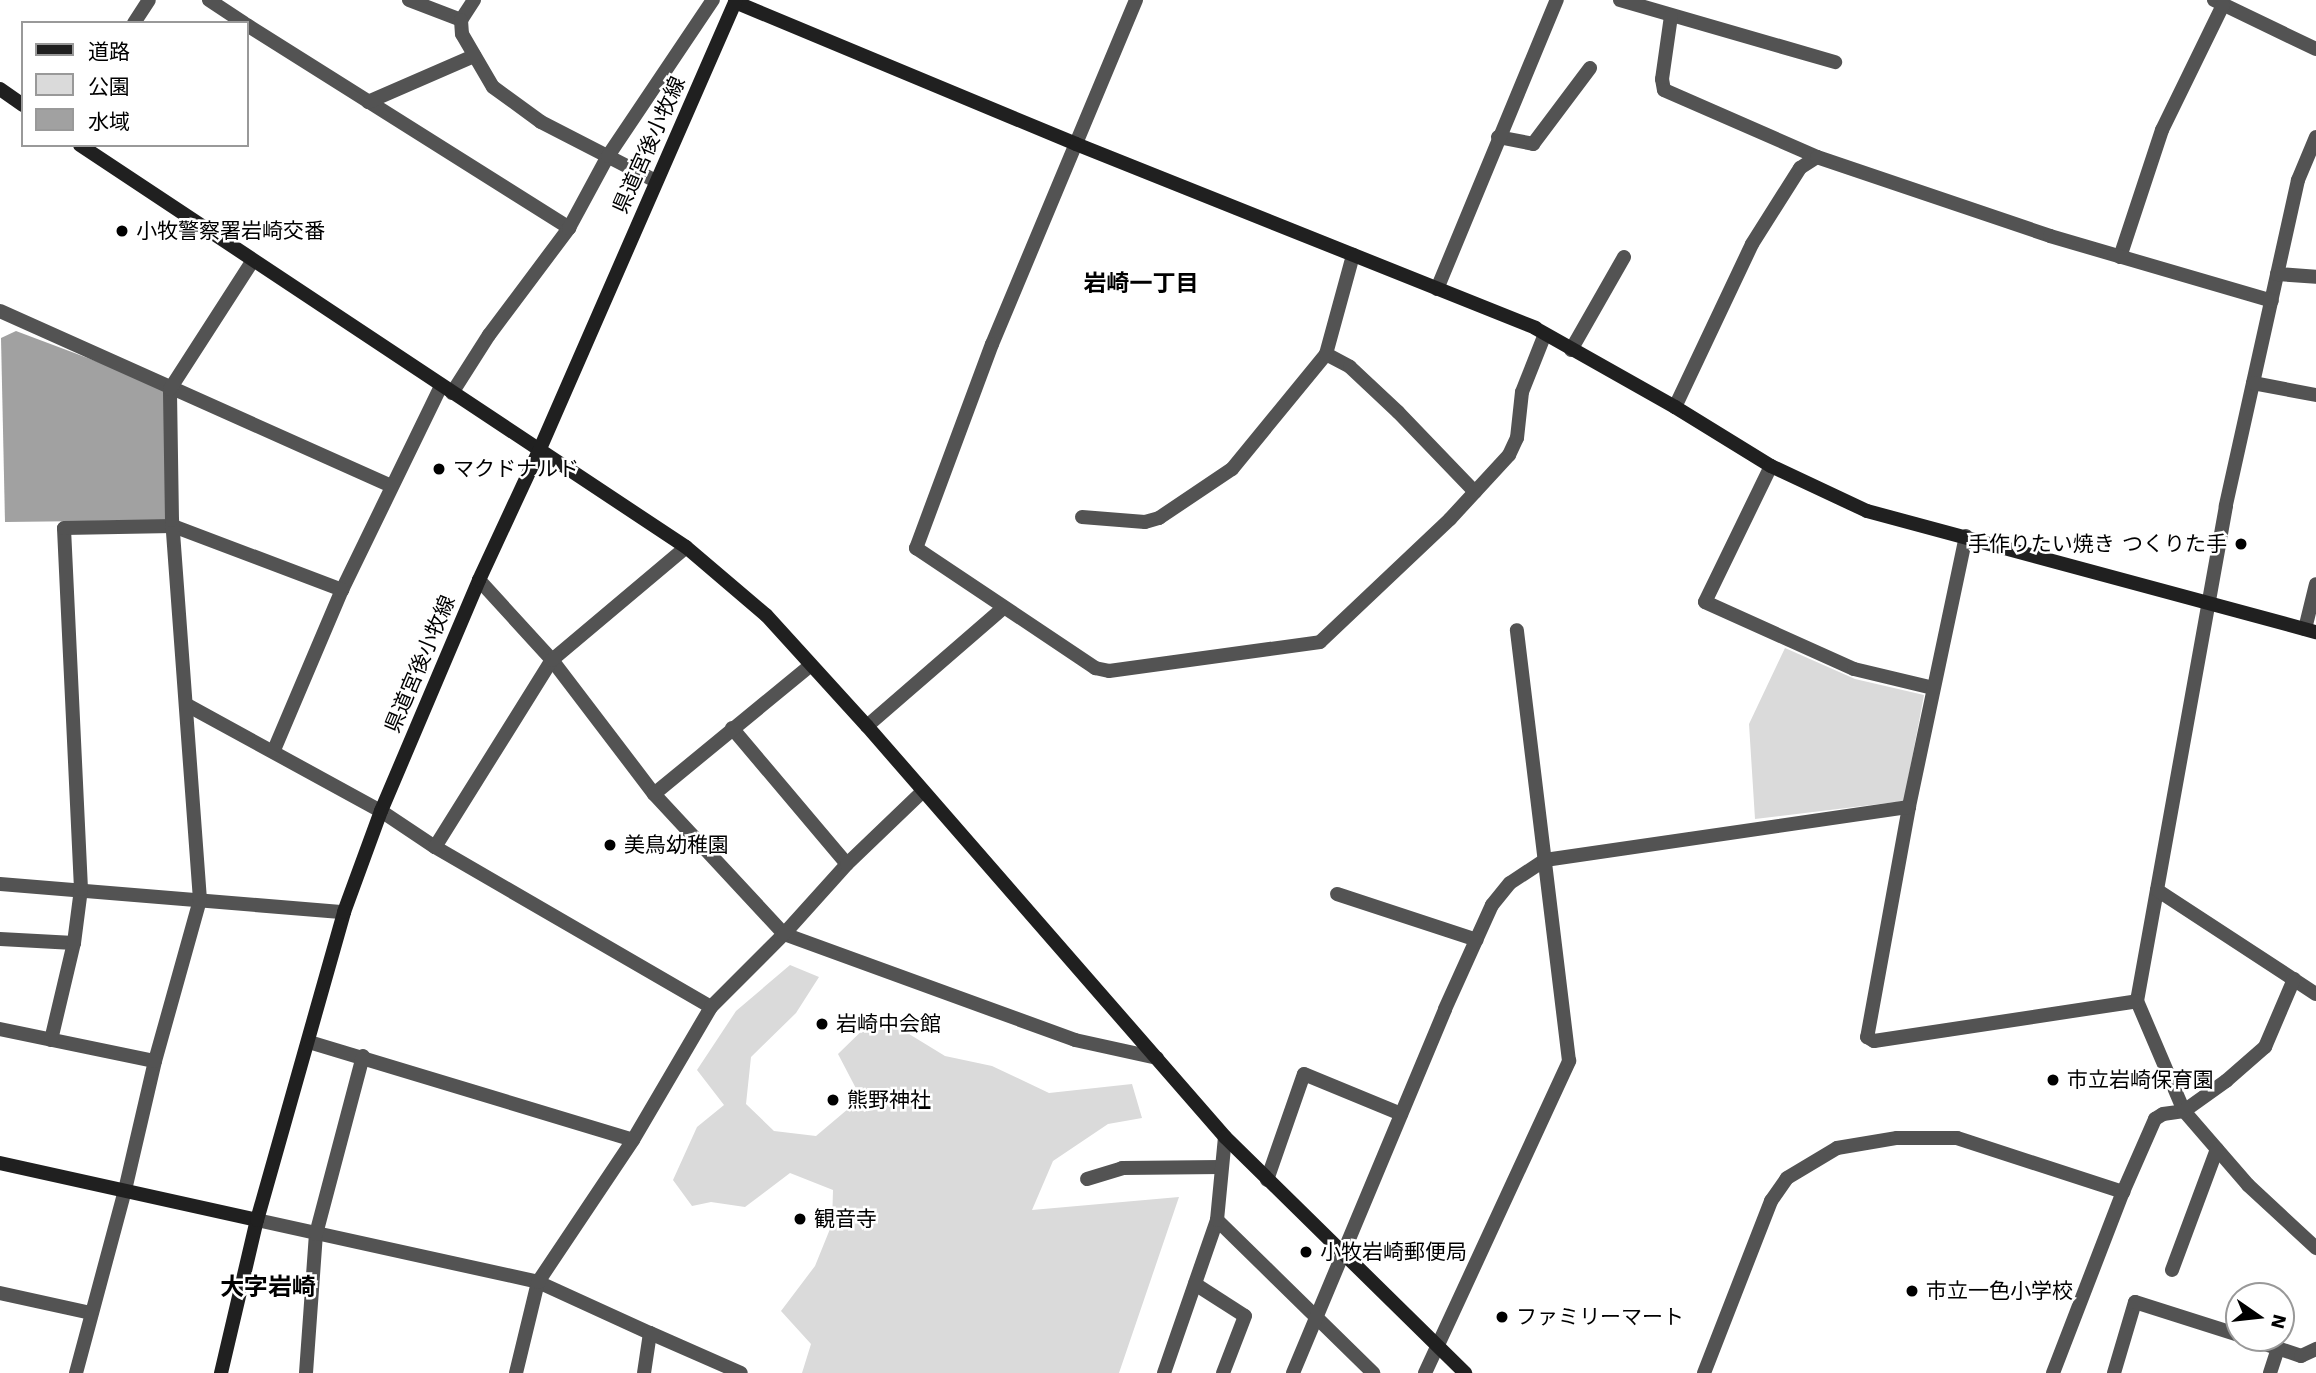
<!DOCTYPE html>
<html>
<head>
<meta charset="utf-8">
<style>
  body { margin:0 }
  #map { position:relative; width:2316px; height:1373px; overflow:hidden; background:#fff; font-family:"Work Sans","Noto Sans JP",sans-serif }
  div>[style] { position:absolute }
  .green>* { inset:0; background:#dadada }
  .water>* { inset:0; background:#a1a1a1 }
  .street>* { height:14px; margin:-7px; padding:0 7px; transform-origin:7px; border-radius:7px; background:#535353 }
  .secondary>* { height:14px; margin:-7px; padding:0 7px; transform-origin:7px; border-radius:7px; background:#202020 }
  .dots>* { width:19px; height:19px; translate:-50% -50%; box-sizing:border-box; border:4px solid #fff; border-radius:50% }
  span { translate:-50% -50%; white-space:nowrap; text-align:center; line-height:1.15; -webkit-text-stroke:5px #fff; paint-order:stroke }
  .street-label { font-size:21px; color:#000 }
  .poi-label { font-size:21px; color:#000 }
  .left { translate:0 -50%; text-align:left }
  .right { translate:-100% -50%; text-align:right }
  .neighbourhood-label { font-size:23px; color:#000; font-weight:700 }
  .quarter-label { font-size:24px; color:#000; font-weight:700 }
  .legend { position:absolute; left:21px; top:21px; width:228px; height:126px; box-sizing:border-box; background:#fff; border:2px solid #999; margin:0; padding:9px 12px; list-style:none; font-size:21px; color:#000 }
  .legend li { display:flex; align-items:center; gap:14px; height:35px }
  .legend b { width:35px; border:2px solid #999 }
  .north { position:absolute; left:2225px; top:1282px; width:70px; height:70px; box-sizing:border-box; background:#fff; border:2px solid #999; border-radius:50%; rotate:104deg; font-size:19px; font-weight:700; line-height:28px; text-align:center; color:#000 }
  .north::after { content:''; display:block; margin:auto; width:24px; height:32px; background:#000; clip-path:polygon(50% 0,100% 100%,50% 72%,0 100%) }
</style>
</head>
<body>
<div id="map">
  <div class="green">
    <i style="clip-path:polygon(1785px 648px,1855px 679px,1924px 695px,1904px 801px,1755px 819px,1749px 724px)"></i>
    <i style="clip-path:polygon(790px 965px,819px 977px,796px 1013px,751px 1057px,746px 1104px,774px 1131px,816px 1136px,861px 1098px,838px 1054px,878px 1015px,945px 1056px,992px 1066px,1049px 1093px,1132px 1084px,1142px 1118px,1108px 1124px,1053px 1161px,1032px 1210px,1179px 1197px,1119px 1373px,802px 1373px,811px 1344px,781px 1311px,815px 1266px,832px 1224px,833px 1190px,790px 1173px,745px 1207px,711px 1202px,692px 1206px,673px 1180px,697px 1127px,724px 1105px,697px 1070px,736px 1011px)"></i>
  </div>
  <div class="water">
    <i style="clip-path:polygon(16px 331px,170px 389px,172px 520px,5px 522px,1px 338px)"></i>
  </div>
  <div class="street">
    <i style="left:209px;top:0;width:42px;rotate:33.3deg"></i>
    <i style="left:409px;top:0;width:56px;rotate:21deg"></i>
    <i style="left:474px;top:0;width:24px;rotate:123deg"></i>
    <i style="left:461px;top:20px;width:14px;rotate:86deg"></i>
    <i style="left:462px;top:34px;width:61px;rotate:59.7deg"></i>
    <i style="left:493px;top:87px;width:59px;rotate:36.1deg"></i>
    <i style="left:541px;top:122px;width:129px;rotate:27.2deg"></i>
    <i style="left:1136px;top:0;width:373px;rotate:112.7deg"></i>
    <i style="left:992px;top:344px;width:218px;rotate:110.4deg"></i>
    <i style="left:916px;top:548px;width:216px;rotate:33.8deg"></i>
    <i style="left:1095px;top:668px;width:14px;rotate:12deg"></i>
    <i style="left:1109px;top:671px;width:213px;rotate:-7.8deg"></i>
    <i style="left:1320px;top:642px;width:179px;rotate:-43.4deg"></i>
    <i style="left:1450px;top:519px;width:87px;rotate:-47.3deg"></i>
    <i style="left:1509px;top:455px;width:19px;rotate:-65deg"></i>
    <i style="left:1517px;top:438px;width:46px;rotate:-83.8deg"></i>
    <i style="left:1522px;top:392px;width:62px;rotate:-68.4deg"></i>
    <i style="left:1620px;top:0;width:224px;rotate:16.1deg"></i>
    <i style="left:2214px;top:0;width:113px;rotate:25.7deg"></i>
    <i style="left:1671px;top:16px;width:64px;rotate:98.1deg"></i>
    <i style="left:1662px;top:79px;width:11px;rotate:80deg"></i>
    <i style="left:1664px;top:90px;width:167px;rotate:23.6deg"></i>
    <i style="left:134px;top:23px;width:27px;rotate:-57deg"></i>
    <i style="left:247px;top:25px;width:381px;rotate:32.2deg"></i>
    <i style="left:368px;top:102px;width:116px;rotate:-23.5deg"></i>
    <i style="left:1498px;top:137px;width:36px;rotate:11deg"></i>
    <i style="left:1533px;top:144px;width:95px;rotate:-53.1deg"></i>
    <i style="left:2316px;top:137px;width:47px;rotate:112.7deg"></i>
    <i style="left:2298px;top:180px;width:334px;rotate:102.5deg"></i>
    <i style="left:2226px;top:506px;width:503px;rotate:100.19deg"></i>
    <i style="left:2137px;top:1001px;width:120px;rotate:66.9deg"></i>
    <i style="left:2184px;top:1111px;width:98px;rotate:49.1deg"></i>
    <i style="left:2248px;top:1185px;width:93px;rotate:42.8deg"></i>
    <i style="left:2120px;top:257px;width:134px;rotate:-71.7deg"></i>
    <i style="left:2162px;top:130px;width:139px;rotate:-64deg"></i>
    <i style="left:2277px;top:274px;width:39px;rotate:4deg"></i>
    <i style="left:1437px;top:289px;width:313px;rotate:-67.5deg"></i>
    <i style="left:0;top:311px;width:429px;rotate:24.1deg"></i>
    <i style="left:1571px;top:350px;width:107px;rotate:-60.3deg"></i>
    <i style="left:1326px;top:354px;width:27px;rotate:28deg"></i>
    <i style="left:1350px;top:367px;width:66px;rotate:43.2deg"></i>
    <i style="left:1398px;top:412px;width:111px;rotate:46.1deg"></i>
    <i style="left:2253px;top:383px;width:64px;rotate:10.8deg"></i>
    <i style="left:452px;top:393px;width:69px;rotate:-57.5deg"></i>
    <i style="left:489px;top:335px;width:134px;rotate:-53.2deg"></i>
    <i style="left:569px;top:228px;width:82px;rotate:-61.6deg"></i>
    <i style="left:608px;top:156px;width:188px;rotate:-56.1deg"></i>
    <i style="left:1675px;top:407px;width:180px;rotate:-64.7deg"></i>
    <i style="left:1752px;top:244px;width:90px;rotate:-57.7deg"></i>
    <i style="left:1800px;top:168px;width:20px;rotate:-33deg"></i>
    <i style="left:1817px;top:157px;width:246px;rotate:18.7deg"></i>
    <i style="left:2050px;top:236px;width:231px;rotate:16.3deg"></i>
    <i style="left:1771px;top:466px;width:151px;rotate:115.9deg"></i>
    <i style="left:1705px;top:602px;width:163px;rotate:24.2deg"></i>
    <i style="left:1854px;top:669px;width:81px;rotate:13.5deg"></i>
    <i style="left:1082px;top:517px;width:63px;rotate:4.5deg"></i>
    <i style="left:1145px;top:522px;width:15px;rotate:-16deg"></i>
    <i style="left:1159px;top:518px;width:88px;rotate:-33.9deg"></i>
    <i style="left:1232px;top:469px;width:149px;rotate:-50.7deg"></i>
    <i style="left:1326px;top:354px;width:103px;rotate:-74.7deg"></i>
    <i style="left:1966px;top:536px;width:277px;rotate:101.9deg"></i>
    <i style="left:1909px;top:807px;width:234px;rotate:100.3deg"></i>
    <i style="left:1867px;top:1037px;width:8px;rotate:30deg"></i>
    <i style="left:1874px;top:1041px;width:266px;rotate:-8.6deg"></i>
    <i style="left:479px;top:580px;width:108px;rotate:47.6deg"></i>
    <i style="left:552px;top:660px;width:168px;rotate:52.7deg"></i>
    <i style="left:654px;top:794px;width:191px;rotate:47.1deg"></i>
    <i style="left:784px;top:934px;width:310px;rotate:20deg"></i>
    <i style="left:1075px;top:1040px;width:84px;rotate:12.4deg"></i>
    <i style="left:2305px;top:629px;width:46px;rotate:-76.3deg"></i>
    <i style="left:187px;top:705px;width:221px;rotate:28.7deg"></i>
    <i style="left:381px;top:811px;width:65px;rotate:33.7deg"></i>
    <i style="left:435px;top:847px;width:319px;rotate:30.1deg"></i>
    <i style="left:867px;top:726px;width:180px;rotate:-40.9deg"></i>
    <i style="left:732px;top:728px;width:178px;rotate:49.8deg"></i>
    <i style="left:274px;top:750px;width:174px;rotate:-67deg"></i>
    <i style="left:342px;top:590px;width:227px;rotate:-64.1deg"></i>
    <i style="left:654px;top:794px;width:203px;rotate:-39.4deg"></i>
    <i style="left:435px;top:847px;width:221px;rotate:-58deg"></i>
    <i style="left:552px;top:660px;width:175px;rotate:-40.1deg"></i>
    <i style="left:0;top:884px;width:345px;rotate:4.7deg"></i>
    <i style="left:2157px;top:890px;width:190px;rotate:33.2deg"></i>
    <i style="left:1337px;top:894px;width:147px;rotate:18.2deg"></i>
    <i style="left:0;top:939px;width:74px;rotate:3.1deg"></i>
    <i style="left:0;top:1029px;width:158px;rotate:11.7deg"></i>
    <i style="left:51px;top:1040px;width:100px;rotate:-76.7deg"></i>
    <i style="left:74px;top:943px;width:54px;rotate:-82.6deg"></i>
    <i style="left:81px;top:889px;width:361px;rotate:-92.7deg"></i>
    <i style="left:64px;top:528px;width:109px;rotate:-1.1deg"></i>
    <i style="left:173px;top:526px;width:181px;rotate:20.7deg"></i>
    <i style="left:309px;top:1042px;width:338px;rotate:16.8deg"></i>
    <i style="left:1087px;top:1179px;width:37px;rotate:-17deg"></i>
    <i style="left:1122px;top:1168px;width:99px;rotate:-0.6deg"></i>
    <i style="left:1267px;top:1180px;width:112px;rotate:-70.8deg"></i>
    <i style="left:1304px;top:1074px;width:105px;rotate:22.4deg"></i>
    <i style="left:257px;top:1220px;width:288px;rotate:12.4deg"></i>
    <i style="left:538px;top:1282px;width:123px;rotate:24.5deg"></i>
    <i style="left:650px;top:1333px;width:40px;rotate:98.5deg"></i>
    <i style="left:1217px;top:1220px;width:219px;rotate:44.4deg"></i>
    <i style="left:2172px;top:1270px;width:129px;rotate:-69.6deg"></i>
    <i style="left:1195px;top:1284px;width:59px;rotate:32.6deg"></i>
    <i style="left:1245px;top:1316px;width:61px;rotate:111.1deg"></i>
    <i style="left:0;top:1293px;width:93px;rotate:12.4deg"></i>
    <i style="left:650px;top:1333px;width:99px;rotate:23.7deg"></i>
    <i style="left:2247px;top:1338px;width:57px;rotate:18.4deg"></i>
    <i style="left:2301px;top:1356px;width:17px;rotate:-25deg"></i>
    <i style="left:76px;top:1373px;width:189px;rotate:-75deg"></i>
    <i style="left:125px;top:1190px;width:132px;rotate:-76.9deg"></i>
    <i style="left:155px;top:1061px;width:167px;rotate:-74.4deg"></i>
    <i style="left:200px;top:900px;width:381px;rotate:-94.2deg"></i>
    <i style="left:172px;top:520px;width:131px;rotate:-90.9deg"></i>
    <i style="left:170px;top:389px;width:151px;rotate:-57.2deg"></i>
    <i style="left:306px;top:1373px;width:139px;rotate:-85.9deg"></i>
    <i style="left:316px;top:1234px;width:184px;rotate:-75.2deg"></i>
    <i style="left:516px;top:1373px;width:94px;rotate:-76.4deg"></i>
    <i style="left:538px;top:1282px;width:171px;rotate:-56.2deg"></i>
    <i style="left:633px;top:1140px;width:154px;rotate:-59.6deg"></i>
    <i style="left:711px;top:1007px;width:103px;rotate:-45deg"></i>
    <i style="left:784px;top:934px;width:94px;rotate:-48deg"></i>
    <i style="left:847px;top:864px;width:104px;rotate:-43.8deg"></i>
    <i style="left:1164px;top:1373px;width:162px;rotate:-70.9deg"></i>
    <i style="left:1217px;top:1220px;width:83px;rotate:-84.5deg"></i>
    <i style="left:1293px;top:1373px;width:394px;rotate:-67.3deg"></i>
    <i style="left:1445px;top:1009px;width:114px;rotate:-65.7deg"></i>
    <i style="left:1492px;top:905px;width:28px;rotate:-51deg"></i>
    <i style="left:1510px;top:883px;width:42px;rotate:-33.3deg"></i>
    <i style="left:1545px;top:860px;width:368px;rotate:-8.3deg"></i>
    <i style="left:1425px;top:1373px;width:344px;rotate:-65.2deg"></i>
    <i style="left:1569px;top:1061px;width:434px;rotate:-96.9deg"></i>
    <i style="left:1704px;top:1373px;width:185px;rotate:-68.7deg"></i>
    <i style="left:1771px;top:1201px;width:28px;rotate:-55deg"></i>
    <i style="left:1787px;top:1178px;width:58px;rotate:-31deg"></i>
    <i style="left:1837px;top:1148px;width:61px;rotate:-9.5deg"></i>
    <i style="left:1897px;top:1138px;width:60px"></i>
    <i style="left:1957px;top:1138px;width:175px;rotate:18deg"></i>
    <i style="left:2053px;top:1373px;width:194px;rotate:-68.9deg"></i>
    <i style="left:2123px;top:1192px;width:80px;rotate:-66.3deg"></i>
    <i style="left:2155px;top:1119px;width:9px;rotate:-32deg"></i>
    <i style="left:2163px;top:1114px;width:21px;rotate:-8deg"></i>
    <i style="left:2184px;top:1111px;width:52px;rotate:-35.5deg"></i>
    <i style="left:2226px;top:1081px;width:52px;rotate:-41.1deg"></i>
    <i style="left:2265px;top:1047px;width:74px;rotate:-66.9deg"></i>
    <i style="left:2114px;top:1373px;width:74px;rotate:-73.5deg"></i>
    <i style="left:2135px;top:1302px;width:109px;rotate:17.6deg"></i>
    <i style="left:2270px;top:1373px;width:26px;rotate:-72deg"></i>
  </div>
  <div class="secondary">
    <i style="left:735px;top:2px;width:369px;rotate:22.6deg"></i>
    <i style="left:1076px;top:144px;width:495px;rotate:21.8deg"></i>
    <i style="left:1535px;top:328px;width:161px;rotate:29.4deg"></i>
    <i style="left:1675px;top:407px;width:113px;rotate:31.6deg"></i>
    <i style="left:1771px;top:466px;width:106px;rotate:25.1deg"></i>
    <i style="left:1867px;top:511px;width:465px;rotate:15.1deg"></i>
    <i style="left:0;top:89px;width:28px;rotate:35deg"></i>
    <i style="left:80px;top:145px;width:727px;rotate:33.56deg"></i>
    <i style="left:686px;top:547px;width:105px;rotate:40.4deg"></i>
    <i style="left:766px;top:615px;width:150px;rotate:47.7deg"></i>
    <i style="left:867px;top:726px;width:545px;rotate:48.94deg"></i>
    <i style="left:1225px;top:1137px;width:337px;rotate:44.5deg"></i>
    <i style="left:0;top:1163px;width:263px;rotate:12.5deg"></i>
    <i style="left:221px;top:1373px;width:157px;rotate:-76.8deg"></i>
    <i style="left:257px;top:1220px;width:320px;rotate:-74.2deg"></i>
    <i style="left:344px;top:912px;width:108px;rotate:-69.9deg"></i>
    <i style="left:381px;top:811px;width:251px;rotate:-67deg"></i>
    <i style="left:479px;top:580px;width:142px;rotate:-65.1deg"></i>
    <i style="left:539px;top:451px;width:492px;rotate:-66.4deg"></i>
  </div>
  <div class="dots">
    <i style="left:122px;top:231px;background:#000"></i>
    <i style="left:439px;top:469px;background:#000"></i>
    <i style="left:2241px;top:544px;background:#000"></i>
    <i style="left:610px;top:845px;background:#000"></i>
    <i style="left:822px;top:1024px;background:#000"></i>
    <i style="left:2053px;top:1080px;background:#000"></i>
    <i style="left:833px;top:1100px;background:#000"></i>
    <i style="left:800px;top:1219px;background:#000"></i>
    <i style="left:1306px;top:1252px;background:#000"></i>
    <i style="left:1912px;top:1291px;background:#000"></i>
    <i style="left:1502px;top:1317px;background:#000"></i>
  </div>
  <div class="street-label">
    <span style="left:649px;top:145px;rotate:-66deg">県道宮後小牧線</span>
    <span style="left:420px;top:664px;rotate:-67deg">県道宮後小牧線</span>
  </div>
  <div class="poi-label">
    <span class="left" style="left:136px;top:231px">小牧警察署岩崎交番</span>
    <span class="left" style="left:453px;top:469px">マクドナルド</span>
    <span class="right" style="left:2227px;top:544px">手作りたい焼き つくりた手</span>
    <span class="left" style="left:624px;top:845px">美鳥幼稚園</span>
    <span class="left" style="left:836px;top:1024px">岩崎中会館</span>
    <span class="left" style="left:2067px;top:1080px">市立岩崎保育園</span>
    <span class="left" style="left:847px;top:1100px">熊野神社</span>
    <span class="left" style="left:814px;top:1219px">観音寺</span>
    <span class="left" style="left:1320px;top:1252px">小牧岩崎郵便局</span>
    <span class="left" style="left:1926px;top:1291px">市立一色小学校</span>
    <span class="left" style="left:1516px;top:1317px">ファミリーマート</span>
  </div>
  <div class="neighbourhood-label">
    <span style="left:1141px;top:284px">岩崎一丁目</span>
  </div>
  <div class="quarter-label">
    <span style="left:268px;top:1288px">大字岩崎</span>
  </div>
  <ul class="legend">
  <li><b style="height:9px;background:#202020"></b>道路</li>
  <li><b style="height:19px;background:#dadada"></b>公園</li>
  <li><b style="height:19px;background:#a1a1a1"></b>水域</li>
  </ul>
  <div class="north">N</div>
</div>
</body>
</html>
